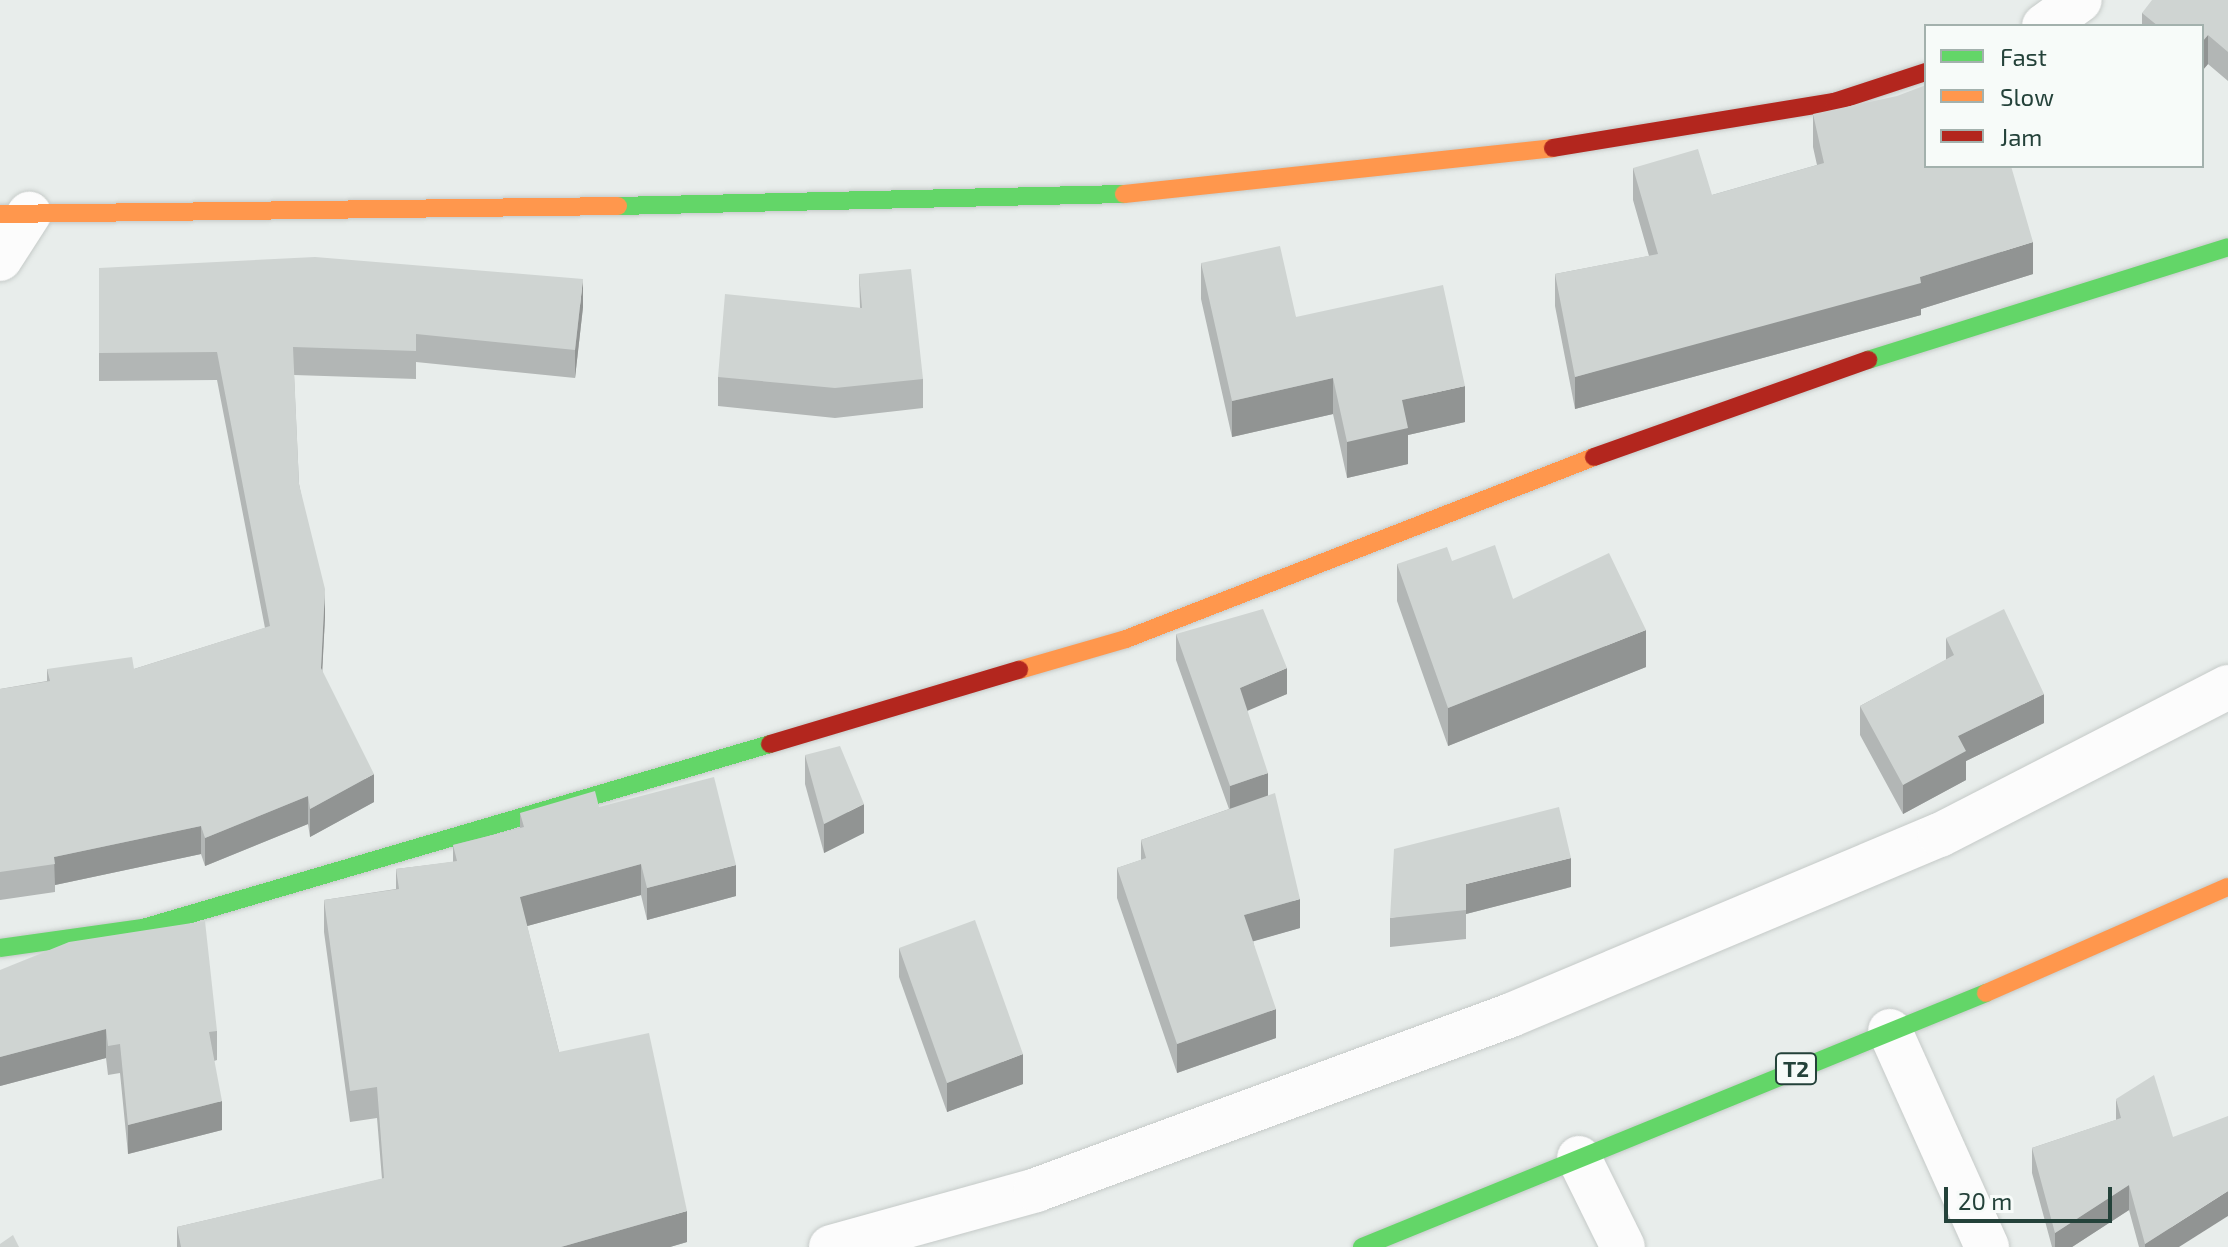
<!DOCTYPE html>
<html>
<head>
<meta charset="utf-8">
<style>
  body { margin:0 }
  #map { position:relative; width:2228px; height:1247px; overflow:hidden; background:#e8edeb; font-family:"Exo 2",sans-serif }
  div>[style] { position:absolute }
  .roads { filter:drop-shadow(0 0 2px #c5cac8) drop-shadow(0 0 2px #c5cac8) }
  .street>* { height:44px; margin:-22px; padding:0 22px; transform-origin:22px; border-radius:22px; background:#fcfcfc }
  .fast>* { height:18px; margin:-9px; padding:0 9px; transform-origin:9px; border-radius:9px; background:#63d668 }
  .slow>* { height:18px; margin:-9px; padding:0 9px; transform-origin:9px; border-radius:9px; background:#ff974d }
  .jam>* { height:18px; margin:-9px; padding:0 9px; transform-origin:9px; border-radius:9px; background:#b3261e }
  .wall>* { inset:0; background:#b2b6b5 }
  .shaded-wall>* { inset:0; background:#919493 }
  .building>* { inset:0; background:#cfd4d2 }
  span { translate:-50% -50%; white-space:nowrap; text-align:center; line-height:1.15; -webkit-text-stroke:6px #f7fbf9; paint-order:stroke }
  .shield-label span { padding:2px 6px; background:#f7fbf9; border:2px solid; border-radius:6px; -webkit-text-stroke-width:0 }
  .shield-label { font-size:22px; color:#24423a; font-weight:700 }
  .legend { position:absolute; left:1924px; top:24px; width:280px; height:144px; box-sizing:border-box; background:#f7fbf9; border:2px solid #a3b1ad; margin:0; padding:10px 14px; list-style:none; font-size:24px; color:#24423a }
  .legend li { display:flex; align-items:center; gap:16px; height:40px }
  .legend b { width:40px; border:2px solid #a3b1ad }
  .scale { position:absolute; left:1944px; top:1187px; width:168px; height:36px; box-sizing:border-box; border:4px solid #24423a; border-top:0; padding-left:10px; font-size:24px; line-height:28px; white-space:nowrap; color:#24423a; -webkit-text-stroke:6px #f7fbf9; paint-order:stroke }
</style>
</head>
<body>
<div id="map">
  <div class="roads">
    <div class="street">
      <i style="left:2044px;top:26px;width:44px;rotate:-35.8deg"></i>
      <i style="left:0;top:259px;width:54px;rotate:-57.2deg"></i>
      <i style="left:1890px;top:1031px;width:237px;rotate:65.8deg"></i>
      <i style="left:1579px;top:1158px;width:99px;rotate:63.7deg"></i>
      <i style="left:831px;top:1247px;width:213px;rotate:-15.5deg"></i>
      <i style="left:1036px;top:1190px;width:506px;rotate:-20.22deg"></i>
      <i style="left:1511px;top:1015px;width:465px;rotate:-22.8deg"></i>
      <i style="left:1940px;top:835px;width:324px;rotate:-27.2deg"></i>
    </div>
    <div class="fast">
      <i style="left:618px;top:206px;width:506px;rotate:-1.36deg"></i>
      <i style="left:1868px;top:360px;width:377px;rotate:-17.4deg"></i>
      <i style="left:0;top:948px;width:144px;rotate:-8deg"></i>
      <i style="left:143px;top:928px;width:653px;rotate:-16.35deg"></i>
      <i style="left:1362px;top:1247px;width:674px;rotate:-22.15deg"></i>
    </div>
    <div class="slow">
      <i style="left:1124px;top:194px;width:431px;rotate:-6.1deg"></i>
      <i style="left:0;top:214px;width:618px;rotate:-0.74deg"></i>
      <i style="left:1019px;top:670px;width:111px;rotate:-16.2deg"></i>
      <i style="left:1126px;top:639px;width:502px;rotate:-21.25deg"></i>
      <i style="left:1986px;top:993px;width:264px;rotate:-23.7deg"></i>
    </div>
    <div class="jam">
      <i style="left:1553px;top:148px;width:285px;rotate:-9.3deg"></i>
      <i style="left:1834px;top:102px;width:97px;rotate:-18.1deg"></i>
      <i style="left:1594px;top:457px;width:291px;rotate:-19.5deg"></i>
      <i style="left:770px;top:744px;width:260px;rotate:-16.6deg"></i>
    </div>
  </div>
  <div class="wall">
    <i style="clip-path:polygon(2228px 0,2228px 81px,2208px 64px,2202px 71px,2202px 26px,2142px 26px,2142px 13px)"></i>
    <i style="clip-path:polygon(1813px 114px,2033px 274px,1921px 309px,1921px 315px,1575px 409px,1555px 306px,1555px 274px,1649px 256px,1633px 200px,1633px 168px,1712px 195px,1817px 165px,1813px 147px)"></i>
    <i style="clip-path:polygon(1201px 263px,1296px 317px,1465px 422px,1408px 435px,1408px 464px,1347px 478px,1333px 414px,1232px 437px,1201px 299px)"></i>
    <i style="clip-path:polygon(99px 268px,583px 307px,575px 378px,416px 362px,416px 379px,294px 375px,299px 484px,325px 617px,322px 671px,374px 802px,310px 837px,308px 824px,205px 866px,201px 854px,55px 885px,55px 892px,0 900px,0 689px,47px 681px,47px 669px,134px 669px,265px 628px,217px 380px,99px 381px)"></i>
    <i style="clip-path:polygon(859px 274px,923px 379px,923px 408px,835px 418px,718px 406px,718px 377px,860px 308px)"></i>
    <i style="clip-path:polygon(1452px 561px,1513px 599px,1646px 667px,1448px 746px,1397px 601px,1397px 564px)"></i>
    <i style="clip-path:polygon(1176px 634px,1287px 694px,1247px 710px,1300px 928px,1253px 941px,1276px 1038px,1177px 1073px,1117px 898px,1117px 868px,1141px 860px,1141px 840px,1229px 809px,1176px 660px)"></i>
    <i style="clip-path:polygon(1946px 638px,2044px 723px,1966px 761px,1966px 780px,1903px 814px,1860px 735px,1860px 706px,1946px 660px)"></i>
    <i style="clip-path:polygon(805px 755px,864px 833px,824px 853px,805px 784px)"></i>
    <i style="clip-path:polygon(599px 807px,736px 896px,647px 920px,641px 895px,527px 926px,559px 1052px,687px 1242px,670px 1247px,177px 1247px,177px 1227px,382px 1179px,377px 1118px,350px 1122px,324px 932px,324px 900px,396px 889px,396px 869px,453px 862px,453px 845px,520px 828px,520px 813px)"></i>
    <i style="clip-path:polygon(1571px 887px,1466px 914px,1466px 939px,1390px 947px,1390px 918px)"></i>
    <i style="clip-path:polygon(899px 948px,1023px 1084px,947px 1112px,899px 977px)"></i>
    <i style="clip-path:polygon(0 970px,217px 1031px,217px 1060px,214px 1061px,222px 1130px,128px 1154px,120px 1073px,108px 1075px,106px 1058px,0 1086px)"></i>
    <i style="clip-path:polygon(2116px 1099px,2179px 1247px,2139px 1247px,2129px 1210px,2072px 1247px,2052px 1247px,2032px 1173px,2032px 1148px,2116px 1120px)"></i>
  </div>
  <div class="shaded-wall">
    <i style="clip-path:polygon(2208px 35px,2208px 64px,2202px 71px,2202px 42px)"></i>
    <i style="clip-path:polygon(2033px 242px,2033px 274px,1921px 309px,1921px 315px,1575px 409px,1575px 377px,1920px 277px)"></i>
    <i style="clip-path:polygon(583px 279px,583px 307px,575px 378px,575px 350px)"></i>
    <i style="clip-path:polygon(1333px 378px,1333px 414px,1232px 437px,1232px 401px)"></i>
    <i style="clip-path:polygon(1465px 386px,1465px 422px,1408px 435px,1408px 464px,1347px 478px,1347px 442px,1402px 400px)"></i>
    <i style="clip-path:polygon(325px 589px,325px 617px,321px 696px,321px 668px)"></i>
    <i style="clip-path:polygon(1646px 630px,1646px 667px,1448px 746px,1448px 708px)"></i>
    <i style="clip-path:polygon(1287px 668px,1287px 694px,1240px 714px,1240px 688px)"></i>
    <i style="clip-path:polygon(2044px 694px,2044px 723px,1966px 761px,1966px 780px,1903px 814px,1903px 785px,1958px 736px)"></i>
    <i style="clip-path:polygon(1268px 773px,1268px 799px,1230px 812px,1230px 786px)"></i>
    <i style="clip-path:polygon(374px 774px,374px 802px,310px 837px,310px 809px)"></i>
    <i style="clip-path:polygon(308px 796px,308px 824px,205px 866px,205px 838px)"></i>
    <i style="clip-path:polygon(864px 804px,864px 833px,824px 853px,824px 824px)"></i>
    <i style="clip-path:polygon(201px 826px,201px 854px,55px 885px,54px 857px)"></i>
    <i style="clip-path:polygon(1571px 858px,1571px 887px,1466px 914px,1466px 884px)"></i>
    <i style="clip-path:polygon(641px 864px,641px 895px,520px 928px,520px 897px)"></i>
    <i style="clip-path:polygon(736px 865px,736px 896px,647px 920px,647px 888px)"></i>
    <i style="clip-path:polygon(1300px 899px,1300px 928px,1244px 944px,1244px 915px)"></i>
    <i style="clip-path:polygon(1276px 1009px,1276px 1038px,1177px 1073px,1177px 1044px)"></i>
    <i style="clip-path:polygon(106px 1029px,106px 1058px,0 1086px,0 1057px)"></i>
    <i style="clip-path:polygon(1023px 1054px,1023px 1084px,947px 1112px,947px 1083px)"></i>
    <i style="clip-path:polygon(222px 1101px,222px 1130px,128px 1154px,128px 1125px)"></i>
    <i style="clip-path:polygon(2129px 1185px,2129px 1210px,2072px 1247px,2055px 1247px,2055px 1233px)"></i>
    <i style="clip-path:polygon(2228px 1191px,2228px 1216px,2179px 1247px,2145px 1247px,2145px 1244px)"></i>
    <i style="clip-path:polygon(687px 1211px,687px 1242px,670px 1247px,561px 1247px)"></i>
  </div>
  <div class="building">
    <i style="clip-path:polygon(2152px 0,2228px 0,2228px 52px,2208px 35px,2202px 42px,2202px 26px,2158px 26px,2142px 13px)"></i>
    <i style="clip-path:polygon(1926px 85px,1926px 166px,2011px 166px,2033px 242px,1920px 277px,1921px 283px,1575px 377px,1555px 274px,1658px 254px,1633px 168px,1698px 149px,1712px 195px,1824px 163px,1813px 114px,1897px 96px)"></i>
    <i style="clip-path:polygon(1280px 246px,1296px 317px,1443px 285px,1465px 386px,1402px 400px,1408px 428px,1347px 442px,1333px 378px,1232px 401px,1201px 263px)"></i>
    <i style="clip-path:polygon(315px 257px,583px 279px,575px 350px,416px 334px,416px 351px,293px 347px,299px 484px,325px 589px,321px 668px,374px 774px,310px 809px,308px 796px,205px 838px,201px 826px,54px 857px,55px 864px,0 872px,0 689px,50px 681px,47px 669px,132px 657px,134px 669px,270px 626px,217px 352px,99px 353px,99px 268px)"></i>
    <i style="clip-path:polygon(911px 269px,923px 379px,835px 388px,718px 377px,725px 294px,862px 308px,859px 274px)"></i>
    <i style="clip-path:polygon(1495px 545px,1513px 599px,1609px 553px,1646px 630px,1448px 708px,1397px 564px,1447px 547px,1452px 561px)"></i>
    <i style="clip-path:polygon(1263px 609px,1287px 668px,1240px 688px,1268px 773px,1230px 786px,1176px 634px)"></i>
    <i style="clip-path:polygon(2004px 609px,2044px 694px,1958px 736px,1966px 751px,1903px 785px,1860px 706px,1954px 655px,1946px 638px)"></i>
    <i style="clip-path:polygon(840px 746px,864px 804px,824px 824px,805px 755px)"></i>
    <i style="clip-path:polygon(714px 777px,736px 865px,647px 888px,641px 864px,520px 897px,559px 1052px,649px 1033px,687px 1211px,561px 1247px,181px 1247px,177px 1227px,384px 1178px,377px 1087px,350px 1091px,324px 900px,399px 889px,396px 869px,457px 861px,453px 845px,524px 827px,520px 813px,595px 791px,599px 807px)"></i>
    <i style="clip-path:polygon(1275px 793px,1300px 899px,1244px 915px,1276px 1009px,1177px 1044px,1117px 868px,1146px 858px,1141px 840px)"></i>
    <i style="clip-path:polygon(1559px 807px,1571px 858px,1466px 884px,1466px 910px,1390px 918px,1394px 849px)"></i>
    <i style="clip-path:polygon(975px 920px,1023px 1054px,947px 1083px,899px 948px)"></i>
    <i style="clip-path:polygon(205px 921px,217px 1031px,209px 1032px,222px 1101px,128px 1125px,120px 1044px,108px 1046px,106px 1029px,0 1057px,0 970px,69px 942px)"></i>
    <i style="clip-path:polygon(2154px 1075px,2173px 1137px,2228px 1116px,2228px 1191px,2145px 1244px,2129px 1185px,2055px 1233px,2032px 1148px,2121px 1118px,2116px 1099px)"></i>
    <i style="clip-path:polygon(13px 1235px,19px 1247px,0 1247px,0 1244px)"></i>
  </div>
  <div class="shield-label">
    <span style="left:1796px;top:1069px">T2</span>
  </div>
  <ul class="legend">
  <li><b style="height:10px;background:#63d668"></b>Fast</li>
  <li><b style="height:10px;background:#ff974d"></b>Slow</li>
  <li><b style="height:10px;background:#b3261e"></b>Jam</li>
  </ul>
  <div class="scale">20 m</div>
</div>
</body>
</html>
